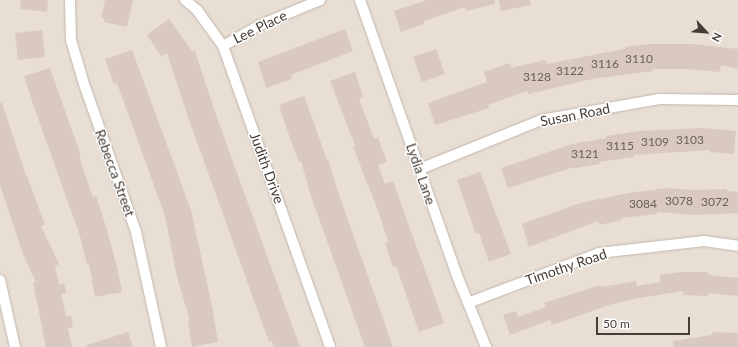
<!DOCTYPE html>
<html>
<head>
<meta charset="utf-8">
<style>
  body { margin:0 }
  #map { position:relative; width:738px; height:347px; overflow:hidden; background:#f4ede6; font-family:Lato,sans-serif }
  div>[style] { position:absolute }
  .residential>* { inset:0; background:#e8ded4 }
  .building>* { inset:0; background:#d9c9be }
  .roads { filter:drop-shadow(0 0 1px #c3b6ab) drop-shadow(0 0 1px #c3b6ab) }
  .minor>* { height:10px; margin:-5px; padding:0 5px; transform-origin:5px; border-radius:5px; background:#fff }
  span { translate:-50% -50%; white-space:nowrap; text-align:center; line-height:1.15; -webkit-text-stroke:3px #fff; paint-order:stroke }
  .number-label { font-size:12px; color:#6c6057 }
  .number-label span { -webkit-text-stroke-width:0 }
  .street-label { font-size:14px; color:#473d35 }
  .north { position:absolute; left:686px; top:12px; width:40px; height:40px; -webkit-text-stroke:3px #fff; paint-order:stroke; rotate:116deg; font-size:11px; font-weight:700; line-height:16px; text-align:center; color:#473d35 }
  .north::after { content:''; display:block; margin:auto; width:14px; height:18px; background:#473d35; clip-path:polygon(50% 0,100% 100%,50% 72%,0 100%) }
  .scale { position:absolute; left:596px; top:317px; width:94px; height:18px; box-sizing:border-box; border:2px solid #473d35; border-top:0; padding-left:5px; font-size:12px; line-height:14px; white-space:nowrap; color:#473d35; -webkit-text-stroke:3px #fff; paint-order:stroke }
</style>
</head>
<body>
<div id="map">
  <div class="residential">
    <i style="clip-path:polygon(0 0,738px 0,738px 347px,0 347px)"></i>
  </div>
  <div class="building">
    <i style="clip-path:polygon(21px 0,48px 0,47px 12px,20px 9px)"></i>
    <i style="clip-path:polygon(105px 0,133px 0,127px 27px,104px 22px,104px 18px,101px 18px)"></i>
    <i style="clip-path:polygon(427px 0,494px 0,495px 4px,466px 11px,465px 7px,424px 21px,424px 24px,401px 32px,394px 11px)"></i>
    <i style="clip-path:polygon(499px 0,530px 0,531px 5px,501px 11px)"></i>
    <i style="clip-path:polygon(169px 19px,192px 51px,195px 51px,216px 115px,300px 347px,273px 347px,272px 341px,269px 342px,188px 117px,167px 53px,162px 57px,147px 35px)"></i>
    <i style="clip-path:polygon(345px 29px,353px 51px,291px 75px,292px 79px,266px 88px,258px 62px)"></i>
    <i style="clip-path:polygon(42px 30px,45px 57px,18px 60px,15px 33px)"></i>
    <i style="clip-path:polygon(649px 44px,692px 44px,738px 49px,738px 69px,721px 65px,720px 72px,687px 69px,653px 69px,653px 71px,592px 79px,528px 94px,527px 91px,488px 105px,489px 108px,435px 125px,428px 103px,487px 82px,484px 72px,509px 63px,511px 68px,545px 60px,546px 64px,625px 49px,625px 47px)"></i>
    <i style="clip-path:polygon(436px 49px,445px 74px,422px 82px,413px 57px)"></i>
    <i style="clip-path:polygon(132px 50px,191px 210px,212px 306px,218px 342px,192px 347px,188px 321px,190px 321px,177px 277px,165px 216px,117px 83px,114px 84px,105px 59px)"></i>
    <i style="clip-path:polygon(50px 68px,81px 156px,79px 157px,93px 197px,96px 196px,107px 230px,117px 267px,122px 292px,95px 297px,89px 263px,87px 264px,80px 236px,32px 101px,24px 76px)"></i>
    <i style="clip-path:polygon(355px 72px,363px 97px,359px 99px,374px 139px,378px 137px,387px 162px,378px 165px,385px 184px,393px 181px,444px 323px,419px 332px,396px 266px,393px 267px,385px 243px,388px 242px,378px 210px,362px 170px,353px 146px,355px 145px,330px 81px)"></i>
    <i style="clip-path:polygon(304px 96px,327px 160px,328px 159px,338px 192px,393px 347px,365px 347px,310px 193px,301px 161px,299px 162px,287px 130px,279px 105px)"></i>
    <i style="clip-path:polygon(0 103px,2px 103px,26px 176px,27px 176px,45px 225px,41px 226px,59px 264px,55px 266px,59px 285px,64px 283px,66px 293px,61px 294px,66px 317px,71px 316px,73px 327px,68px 328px,72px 347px,46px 347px,33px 282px,36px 282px,23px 254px,0 185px)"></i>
    <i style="clip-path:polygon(702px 128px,736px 131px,734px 154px,710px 152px,710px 150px,634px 155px,634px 157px,599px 162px,600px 164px,575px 168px,574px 167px,508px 188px,501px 168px,572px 144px,606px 138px,606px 136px,640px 131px)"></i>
    <i style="clip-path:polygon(480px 172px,511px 254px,489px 262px,479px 233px,476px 234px,457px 180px)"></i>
    <i style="clip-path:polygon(668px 188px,693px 190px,727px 189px,727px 191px,738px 192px,738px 213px,695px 215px,657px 212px,657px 214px,622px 218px,622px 220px,599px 225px,598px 221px,529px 247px,522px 224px,580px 203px,629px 193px)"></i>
    <i style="clip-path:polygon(681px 272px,708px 272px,708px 275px,738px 278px,738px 296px,708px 293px,708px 296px,683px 295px,683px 291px,639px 298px,612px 304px,552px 325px,550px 320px,510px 335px,503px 315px,516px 311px,518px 317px,546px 307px,544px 303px,600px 285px,601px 287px,636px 281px,637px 286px,661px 282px,659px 275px)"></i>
    <i style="clip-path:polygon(128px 332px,133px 347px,87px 347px,87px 345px)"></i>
    <i style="clip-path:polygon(713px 332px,738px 333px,738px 347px,674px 347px,673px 341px,712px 335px)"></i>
  </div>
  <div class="roads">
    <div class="minor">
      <i style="left:70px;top:0;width:40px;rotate:88.6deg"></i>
      <i style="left:71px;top:40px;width:46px;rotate:73.5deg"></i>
      <i style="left:84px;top:84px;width:157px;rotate:70.6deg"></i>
      <i style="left:136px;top:232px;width:118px;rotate:77.7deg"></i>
      <i style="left:185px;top:0;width:16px;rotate:40deg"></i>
      <i style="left:197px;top:10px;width:44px;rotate:54.2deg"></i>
      <i style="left:223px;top:46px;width:319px;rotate:70.4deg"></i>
      <i style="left:360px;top:0;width:289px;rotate:70.6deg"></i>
      <i style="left:456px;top:273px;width:80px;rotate:67.9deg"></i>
      <i style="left:223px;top:46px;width:43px;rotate:-29.6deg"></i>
      <i style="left:260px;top:25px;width:65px;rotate:-22.6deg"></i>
      <i style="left:420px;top:169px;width:131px;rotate:-22deg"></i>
      <i style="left:541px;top:120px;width:120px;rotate:-10.1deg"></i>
      <i style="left:659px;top:99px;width:79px;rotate:0.7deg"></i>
      <i style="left:0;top:280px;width:69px;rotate:77.4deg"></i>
      <i style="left:468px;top:303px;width:140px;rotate:-20.9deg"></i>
      <i style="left:599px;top:253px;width:106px;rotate:-6.5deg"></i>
      <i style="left:704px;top:241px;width:34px;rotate:8deg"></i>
    </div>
  </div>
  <div class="number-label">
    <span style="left:639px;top:59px">3110</span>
    <span style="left:605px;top:64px">3116</span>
    <span style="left:570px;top:71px">3122</span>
    <span style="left:537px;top:77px">3128</span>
    <span style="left:690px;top:140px">3103</span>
    <span style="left:655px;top:142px">3109</span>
    <span style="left:620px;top:146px">3115</span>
    <span style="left:585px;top:154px">3121</span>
    <span style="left:679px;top:201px">3078</span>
    <span style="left:715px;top:202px">3072</span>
    <span style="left:643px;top:204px">3084</span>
  </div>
  <div class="street-label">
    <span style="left:260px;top:27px;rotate:-26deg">Lee Place</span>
    <span style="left:575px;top:115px;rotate:-11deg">Susan Road</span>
    <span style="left:267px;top:168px;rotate:70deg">Judith Drive</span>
    <span style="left:115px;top:173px;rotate:70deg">Rebecca Street</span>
    <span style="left:421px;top:174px;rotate:71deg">Lydia Lane</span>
    <span style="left:566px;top:267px;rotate:-19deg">Timothy Road</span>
  </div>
  <div class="north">N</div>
  <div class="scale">50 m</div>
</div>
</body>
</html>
